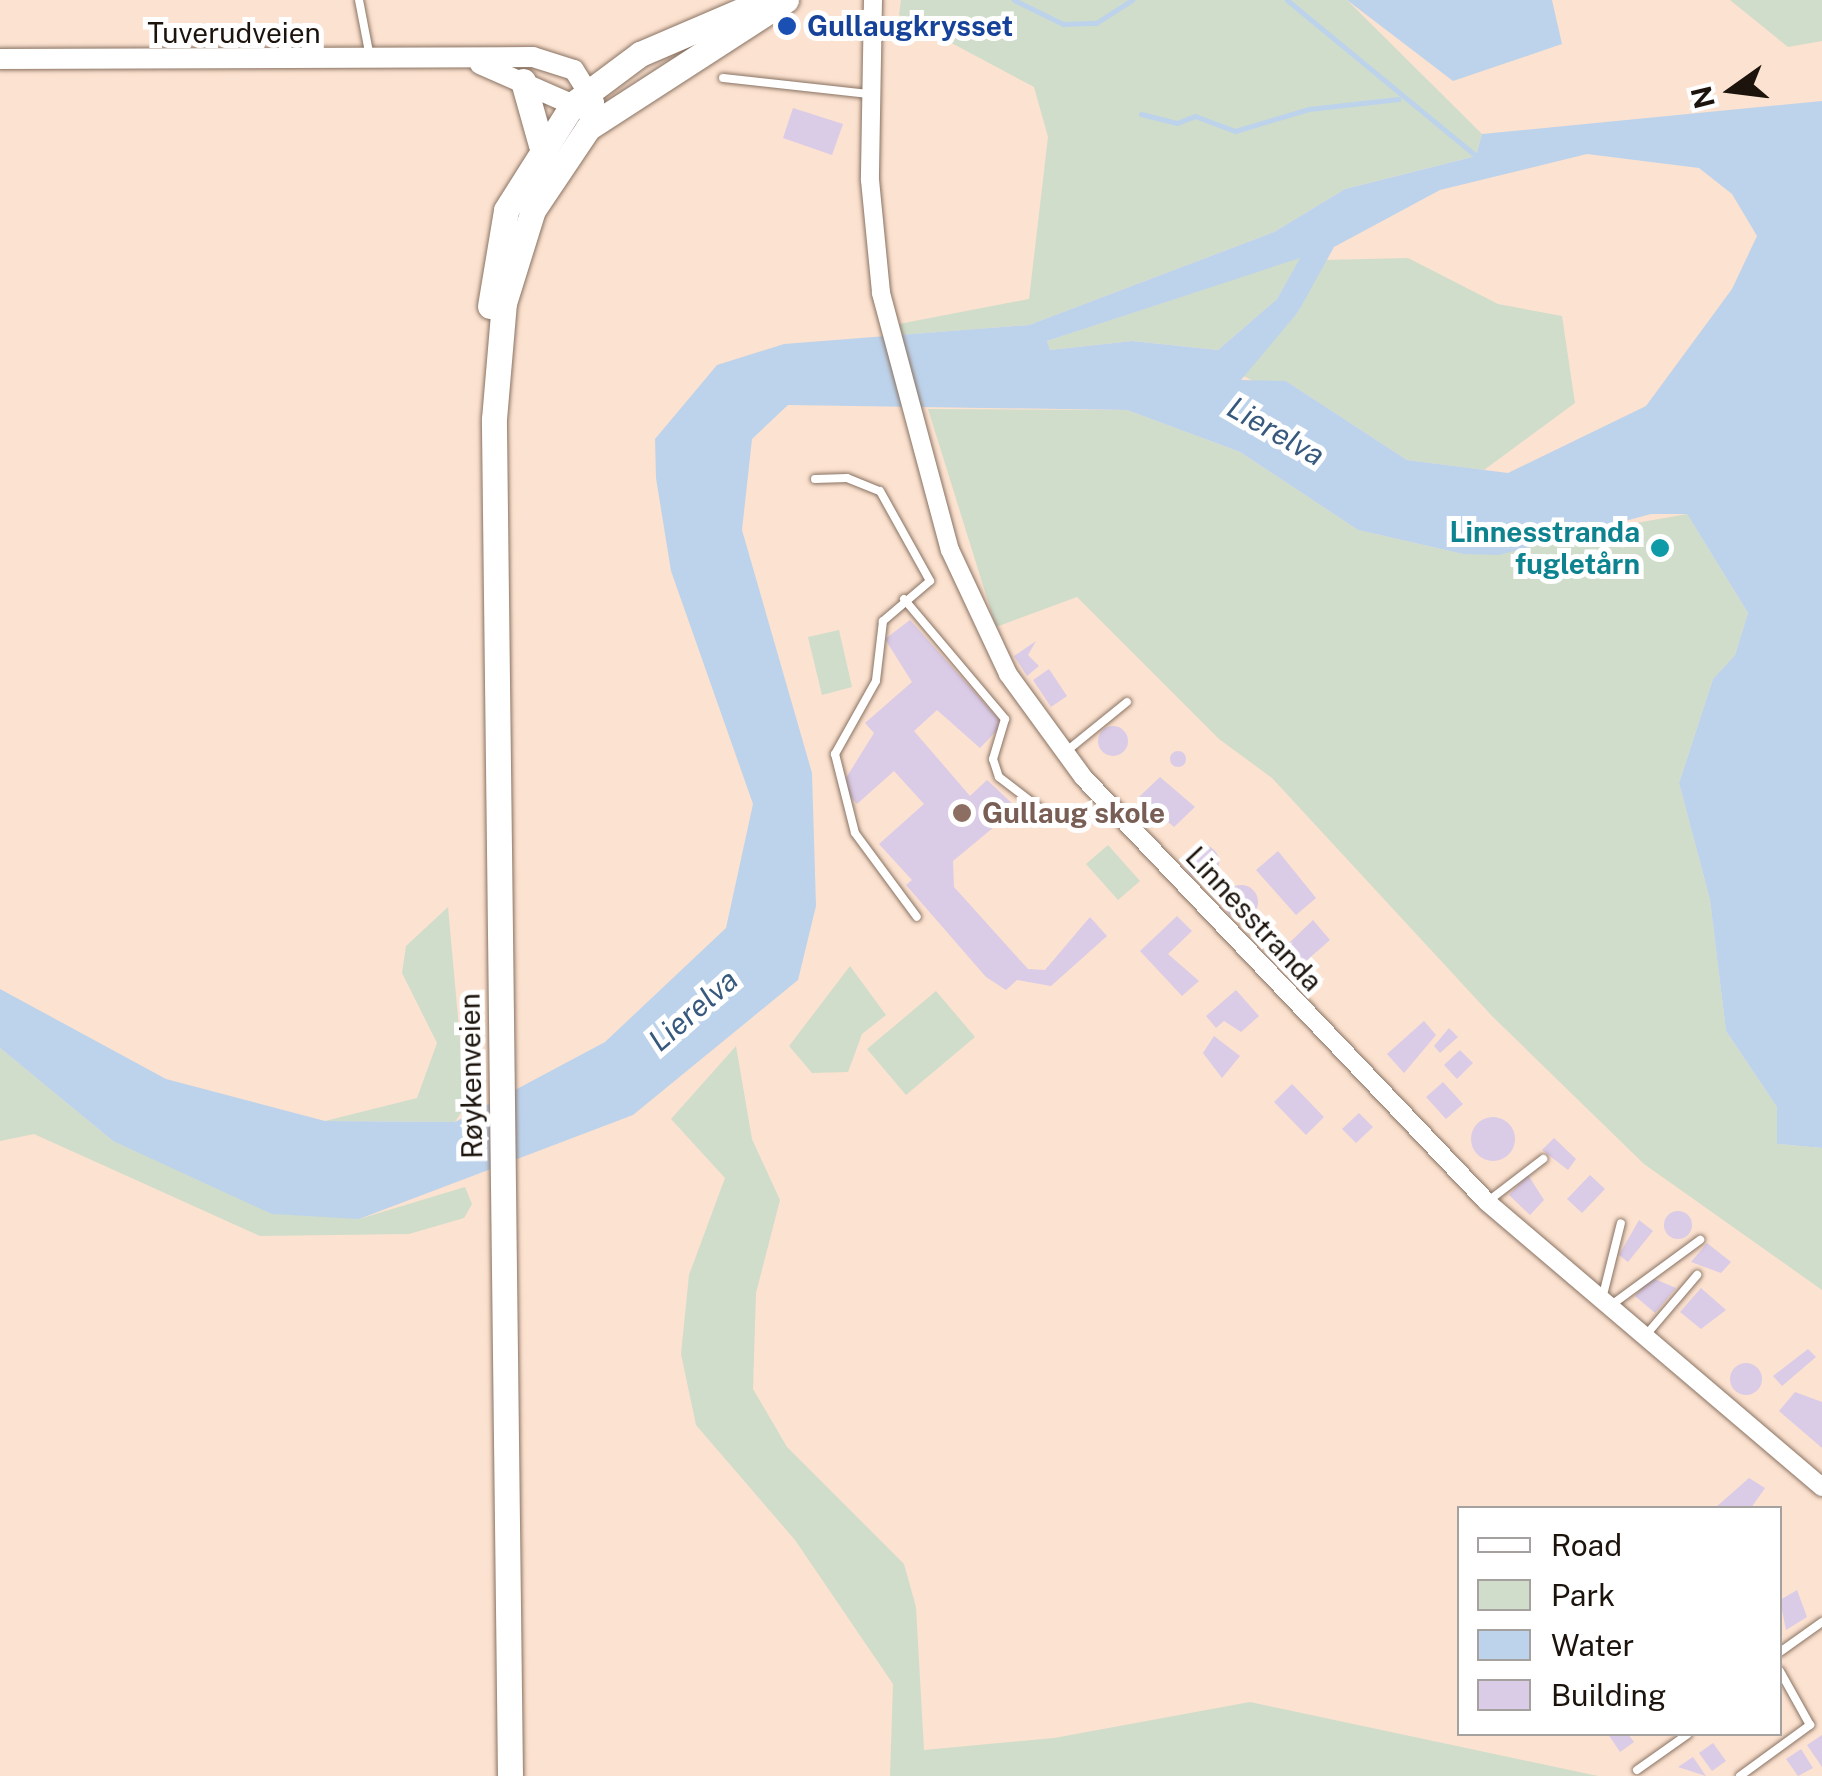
<!DOCTYPE html>
<html>
<head>
<meta charset="utf-8">
<style>
  body { margin:0 }
  #map { position:relative; width:1822px; height:1776px; overflow:hidden; background:#fce2d0; font-family:"Public Sans",sans-serif }
  div>[style] { position:absolute }
  .green>* { inset:0; background:#d0ddcb }
  .water>* { inset:0; background:#bdd3eb }
  .stream>* { height:5px; margin:-2.5px; padding:0 2.5px; transform-origin:2.5px; border-radius:2.5px; background:#bdd3eb }
  .building>* { inset:0; background:#dacbe7 }
  .round { border-radius:50% }
  .roads { filter:drop-shadow(0 0 2px #897262) drop-shadow(0 0 2px #897262) }
  .service>* { height:8px; margin:-4px; padding:0 4px; transform-origin:4px; border-radius:4px; background:#fff }
  .tertiary>* { height:18px; margin:-9px; padding:0 9px; transform-origin:9px; border-radius:9px; background:#fff }
  .secondary>* { height:20px; margin:-10px; padding:0 10px; transform-origin:10px; border-radius:10px; background:#fff }
  .trunk>* { height:25px; margin:-12.5px; padding:0 12.5px; transform-origin:12.5px; border-radius:12.5px; background:#fff }
  .dots>* { width:28px; height:28px; translate:-50% -50%; box-sizing:border-box; border:5px solid #fff; border-radius:50% }
  span { translate:-50% -50%; white-space:nowrap; text-align:center; line-height:1.15; -webkit-text-stroke:10px #fff; paint-order:stroke }
  .transit-label { font-size:28px; color:#164399; font-weight:700 }
  .left { translate:0 -50%; text-align:left }
  .street-label { font-size:28px; color:#1b130c }
  .culture-label { font-size:28px; color:#0d838f; font-weight:700 }
  .right { translate:-100% -50%; text-align:right }
  .education-label { font-size:28px; color:#785e54; font-weight:700 }
  .water-label { font-size:30px; color:#37597d; font-style:italic }
  .legend { position:absolute; left:1457px; top:1506px; width:325px; height:230px; box-sizing:border-box; background:#fff; border:2px solid #a4a19e; margin:0; padding:12px 18px; list-style:none; font-size:30px; color:#1b130c }
  .legend li { display:flex; align-items:center; gap:20px; height:50px }
  .legend b { width:50px; border:2px solid #a4a19e }
  .north { position:absolute; left:1682px; top:40px; width:100px; height:100px; -webkit-text-stroke:8px #fff; paint-order:stroke; rotate:256deg; font-size:28px; font-weight:700; line-height:40px; text-align:center; color:#1b130c }
  .north::after { content:''; display:block; margin:auto; width:35px; height:45px; background:#1b130c; clip-path:polygon(50% 0,100% 100%,50% 72%,0 100%) }
</style>
</head>
<body>
<div id="map">
  <div class="green">
    <i style="clip-path:polygon(901px 0,1347px 0,1482px 134px,1476px 156px,1345px 189px,1274px 232px,1029px 325px,902px 335px,899px 324px,1029px 299px,1048px 137px,1034px 87px,899px 15px)"></i>
    <i style="clip-path:polygon(1730px 0,1822px 0,1822px 41px,1788px 47px)"></i>
    <i style="clip-path:polygon(1301px 257px,1277px 299px,1218px 350px,1132px 341px,1050px 350px,1047px 341px)"></i>
    <i style="clip-path:polygon(1408px 258px,1498px 304px,1562px 316px,1575px 403px,1484px 470px,1407px 460px,1286px 381px,1257px 383px,1238px 373px,1298px 312px,1324px 260px)"></i>
    <i style="clip-path:polygon(928px 409px,1127px 410px,1240px 452px,1358px 530px,1463px 554px,1687px 514px,1748px 613px,1735px 655px,1713px 679px,1679px 783px,1710px 900px,1726px 1031px,1777px 1107px,1777px 1144px,1822px 1148px,1822px 1290px,1644px 1164px,1492px 1016px,1272px 778px,1219px 739px,1077px 597px,996px 627px)"></i>
    <i style="clip-path:polygon(839px 630px,852px 687px,822px 695px,808px 637px)"></i>
    <i style="clip-path:polygon(1108px 845px,1140px 881px,1118px 900px,1086px 864px)"></i>
    <i style="clip-path:polygon(448px 907px,466px 1105px,455px 1122px,325px 1121px,417px 1098px,437px 1043px,402px 973px,406px 946px)"></i>
    <i style="clip-path:polygon(850px 966px,886px 1015px,862px 1034px,848px 1072px,812px 1073px,789px 1046px)"></i>
    <i style="clip-path:polygon(936px 991px,975px 1037px,906px 1095px,867px 1049px)"></i>
    <i style="clip-path:polygon(736px 1046px,752px 1139px,780px 1200px,756px 1293px,753px 1389px,787px 1447px,904px 1564px,916px 1607px,924px 1750px,1054px 1738px,1250px 1702px,1598px 1776px,890px 1776px,893px 1684px,795px 1540px,696px 1425px,681px 1354px,689px 1275px,725px 1178px,671px 1119px)"></i>
    <i style="clip-path:polygon(0 1048px,113px 1141px,359px 1219px,465px 1187px,472px 1204px,464px 1218px,409px 1234px,260px 1236px,34px 1134px,0 1141px)"></i>
  </div>
  <div class="water">
    <i style="clip-path:polygon(1347px 0,1552px 0,1562px 44px,1453px 81px)"></i>
    <i style="clip-path:polygon(evenodd,1822px 101px,1822px 1148px,1777px 1144px,1777px 1107px,1726px 1031px,1710px 900px,1679px 783px,1713px 679px,1735px 655px,1748px 613px,1687px 514px,1651px 514px,1499px 555px,1463px 554px,1358px 530px,1240px 452px,1127px 410px,788px 405px,752px 439px,742px 530px,812px 773px,816px 906px,798px 980px,633px 1115px,359px 1219px,272px 1214px,113px 1141px,0 1048px,0 989px,166px 1079px,325px 1121px,455px 1122px,605px 1042px,726px 928px,753px 804px,671px 571px,656px 478px,655px 439px,717px 365px,784px 344px,1029px 325px,1274px 232px,1345px 189px,1476px 156px,1482px 134px,1822px 101px,1587px 154px,1699px 168px,1732px 194px,1757px 236px,1732px 289px,1646px 406px,1508px 473px,1407px 460px,1286px 381px,1241px 380px,1298px 312px,1334px 247px,1440px 190px,1587px 154px,1822px 101px,1300px 258px,1277px 299px,1218px 350px,1132px 341px,1050px 350px,1047px 341px,1300px 258px)"></i>
  </div>
  <div class="stream">
    <i style="left:1014px;top:0;width:55px;rotate:26.1deg"></i>
    <i style="left:1063px;top:24px;width:33px;rotate:-2deg"></i>
    <i style="left:1096px;top:23px;width:43px;rotate:-32.6deg"></i>
    <i style="left:1287px;top:0;width:245px;rotate:39.5deg"></i>
    <i style="left:1141px;top:114px;width:37px;rotate:14deg"></i>
    <i style="left:1177px;top:123px;width:19px;rotate:-21deg"></i>
    <i style="left:1195px;top:116px;width:43px;rotate:20.6deg"></i>
    <i style="left:1235px;top:131px;width:77px;rotate:-16.6deg"></i>
    <i style="left:1309px;top:109px;width:90px;rotate:-6.4deg"></i>
  </div>
  <div class="building">
    <i style="clip-path:polygon(793px 108px,843px 124px,832px 155px,783px 138px)"></i>
    <i style="clip-path:polygon(1663px 539px,1669px 551px,1657px 557px,1651px 545px)"></i>
    <i style="clip-path:polygon(910px 620px,1003px 724px,980px 748px,937px 710px,914px 731px,970px 796px,987px 780px,1017px 808px,953px 861px,954px 887px,1028px 969px,1045px 970px,1090px 917px,1107px 936px,1051px 986px,1017px 980px,1006px 990px,986px 977px,906px 885px,912px 880px,879px 844px,924px 804px,894px 771px,857px 804px,841px 786px,874px 733px,865px 723px,912px 682px,885px 639px)"></i>
    <i style="clip-path:polygon(1036px 641px,1028px 655px,1039px 666px,1027px 676px,1014px 656px)"></i>
    <i style="clip-path:polygon(1049px 669px,1067px 696px,1051px 707px,1033px 680px)"></i>
    <i class="round" style="left:1098px;top:726px;width:30px;height:30px"></i>
    <i class="round" style="left:1170px;top:751px;width:16px;height:16px"></i>
    <i style="clip-path:polygon(1160px 777px,1195px 807px,1174px 827px,1139px 797px)"></i>
    <i class="round" style="left:1185px;top:845px;width:34px;height:34px"></i>
    <i style="clip-path:polygon(1278px 851px,1316px 898px,1296px 915px,1256px 870px)"></i>
    <i class="round" style="left:1224px;top:885px;width:34px;height:34px"></i>
    <i style="clip-path:polygon(1177px 916px,1192px 931px,1168px 954px,1199px 981px,1182px 996px,1140px 951px)"></i>
    <i style="clip-path:polygon(1313px 920px,1330px 940px,1298px 968px,1286px 946px)"></i>
    <i style="clip-path:polygon(1236px 990px,1259px 1016px,1241px 1032px,1224px 1021px,1216px 1028px,1206px 1016px)"></i>
    <i style="clip-path:polygon(1424px 1021px,1436px 1035px,1404px 1073px,1387px 1054px)"></i>
    <i style="clip-path:polygon(1449px 1028px,1458px 1037px,1440px 1053px,1434px 1046px)"></i>
    <i style="clip-path:polygon(1214px 1036px,1240px 1056px,1222px 1078px,1203px 1053px)"></i>
    <i style="clip-path:polygon(1460px 1050px,1473px 1063px,1457px 1079px,1444px 1065px)"></i>
    <i style="clip-path:polygon(1443px 1082px,1463px 1104px,1446px 1119px,1426px 1097px)"></i>
    <i style="clip-path:polygon(1292px 1084px,1324px 1117px,1306px 1135px,1274px 1102px)"></i>
    <i style="clip-path:polygon(1359px 1113px,1373px 1127px,1356px 1143px,1342px 1129px)"></i>
    <i class="round" style="left:1471px;top:1117px;width:44px;height:44px"></i>
    <i style="clip-path:polygon(1554px 1138px,1576px 1159px,1568px 1170px,1542px 1150px)"></i>
    <i style="clip-path:polygon(1528px 1175px,1544px 1200px,1530px 1215px,1509px 1195px)"></i>
    <i style="clip-path:polygon(1590px 1175px,1605px 1189px,1582px 1213px,1567px 1199px)"></i>
    <i class="round" style="left:1664px;top:1211px;width:28px;height:28px"></i>
    <i style="clip-path:polygon(1639px 1220px,1653px 1231px,1628px 1262px,1619px 1255px)"></i>
    <i style="clip-path:polygon(1707px 1243px,1731px 1262px,1721px 1273px,1691px 1262px)"></i>
    <i style="clip-path:polygon(1650px 1277px,1676px 1288px,1655px 1313px,1635px 1296px)"></i>
    <i style="clip-path:polygon(1701px 1288px,1726px 1310px,1701px 1329px,1680px 1312px)"></i>
    <i style="clip-path:polygon(1808px 1349px,1816px 1357px,1782px 1386px,1773px 1376px)"></i>
    <i class="round" style="left:1730px;top:1363px;width:32px;height:32px"></i>
    <i style="clip-path:polygon(1795px 1392px,1822px 1402px,1822px 1448px,1779px 1411px)"></i>
    <i style="clip-path:polygon(1749px 1478px,1765px 1488px,1751px 1508px,1715px 1508px)"></i>
    <i style="clip-path:polygon(1797px 1590px,1807px 1617px,1786px 1630px,1780px 1600px)"></i>
    <i style="clip-path:polygon(1608px 1734px,1628px 1734px,1634px 1742px,1620px 1752px)"></i>
    <i style="clip-path:polygon(1822px 1735px,1822px 1767px,1807px 1745px)"></i>
    <i style="clip-path:polygon(1713px 1743px,1726px 1761px,1712px 1771px,1699px 1753px)"></i>
    <i style="clip-path:polygon(1801px 1749px,1813px 1768px,1798px 1776px,1786px 1759px)"></i>
    <i style="clip-path:polygon(1693px 1757px,1706px 1776px,1678px 1767px)"></i>
  </div>
  <div class="roads">
    <div class="service">
      <i style="left:359px;top:0;width:58px;rotate:79.1deg"></i>
      <i style="left:723px;top:78px;width:147px;rotate:6.3deg"></i>
      <i style="left:815px;top:479px;width:32px;rotate:-2deg"></i>
      <i style="left:847px;top:478px;width:35px;rotate:22deg"></i>
      <i style="left:880px;top:491px;width:103px;rotate:60.9deg"></i>
      <i style="left:930px;top:581px;width:62px;rotate:139.6deg"></i>
      <i style="left:883px;top:621px;width:60px;rotate:96.7deg"></i>
      <i style="left:876px;top:681px;width:84px;rotate:119.3deg"></i>
      <i style="left:835px;top:754px;width:81px;rotate:75.8deg"></i>
      <i style="left:855px;top:833px;width:104px;rotate:53.6deg"></i>
      <i style="left:904px;top:599px;width:157px;rotate:49.9deg"></i>
      <i style="left:1005px;top:719px;width:42px;rotate:106.7deg"></i>
      <i style="left:993px;top:759px;width:19px;rotate:72deg"></i>
      <i style="left:999px;top:777px;width:54px;rotate:37.5deg"></i>
      <i style="left:1064px;top:753px;width:81px;rotate:-39deg"></i>
      <i style="left:1487px;top:1202px;width:71px;rotate:-37.5deg"></i>
      <i style="left:1602px;top:1299px;width:78px;rotate:-76deg"></i>
      <i style="left:1610px;top:1306px;width:112px;rotate:-36.3deg"></i>
      <i style="left:1646px;top:1335px;width:79px;rotate:-49.6deg"></i>
      <i style="left:1780px;top:1652px;width:52px;rotate:-35.5deg"></i>
      <i style="left:1637px;top:1770px;width:62px;rotate:-35.2deg"></i>
      <i style="left:1740px;top:1776px;width:87px;rotate:-36.1deg"></i>
      <i style="left:1810px;top:1725px;width:62px;rotate:-119.1deg"></i>
    </div>
    <div class="tertiary">
      <i style="left:873px;top:0;width:180px;rotate:91deg"></i>
      <i style="left:870px;top:180px;width:114px;rotate:84.4deg"></i>
      <i style="left:881px;top:293px;width:266px;rotate:75deg"></i>
      <i style="left:950px;top:550px;width:137px;rotate:64.9deg"></i>
      <i style="left:1008px;top:674px;width:127px;rotate:53.9deg"></i>
      <i style="left:1083px;top:777px;width:586px;rotate:46.45deg"></i>
      <i style="left:1487px;top:1202px;width:440px;rotate:40.4deg"></i>
    </div>
    <div class="secondary">
      <i style="left:0;top:59px;width:533px;rotate:-0.21deg"></i>
      <i style="left:533px;top:57px;width:43px;rotate:17.6deg"></i>
      <i style="left:574px;top:70px;width:38px;rotate:58deg"></i>
      <i style="left:480px;top:64px;width:115px;rotate:23.7deg"></i>
    </div>
    <div class="trunk">
      <i style="left:523px;top:81px;width:66px;rotate:74.3deg"></i>
      <i style="left:490px;top:306px;width:97px;rotate:-80.5deg"></i>
      <i style="left:506px;top:210px;width:125px;rotate:-57.7deg"></i>
      <i style="left:573px;top:104px;width:84px;rotate:-36.7deg"></i>
      <i style="left:640px;top:54px;width:137px;rotate:-23.2deg"></i>
      <i style="left:510px;top:1776px;width:1357px;rotate:-90.68deg"></i>
      <i style="left:494px;top:419px;width:116px;rotate:-85.1deg"></i>
      <i style="left:504px;top:303px;width:97px;rotate:-72.7deg"></i>
      <i style="left:533px;top:210px;width:99px;rotate:-56.1deg"></i>
      <i style="left:588px;top:128px;width:236px;rotate:-32.9deg"></i>
    </div>
  </div>
  <div class="dots">
    <i style="left:787px;top:26px;background:#1a4fb4"></i>
    <i style="left:1660px;top:548px;background:#0f9aa8"></i>
    <i style="left:962px;top:813px;background:#8d6e63"></i>
  </div>
  <div class="transit-label">
    <span class="left" style="left:807px;top:26px">Gullaugkrysset</span>
  </div>
  <div class="street-label">
    <span style="left:234px;top:33px">Tuverudveien</span>
    <span style="left:1254px;top:919px;rotate:47deg">Linnesstranda</span>
    <span style="left:471px;top:1076px;rotate:-91deg">Røykenveien</span>
  </div>
  <div class="culture-label">
    <span class="right" style="left:1640px;top:548px">Linnesstranda<br>fugletårn</span>
  </div>
  <div class="education-label">
    <span class="left" style="left:982px;top:813px">Gullaug skole</span>
  </div>
  <div class="water-label">
    <span style="left:1276px;top:431px;rotate:30deg">Lierelva</span>
    <span style="left:693px;top:1010px;rotate:-41deg">Lierelva</span>
  </div>
  <ul class="legend">
  <li><b style="height:12px;background:#fff"></b>Road</li>
  <li><b style="height:28px;background:#d0ddcb"></b>Park</li>
  <li><b style="height:28px;background:#bdd3eb"></b>Water</li>
  <li><b style="height:28px;background:#dacbe7"></b>Building</li>
  </ul>
  <div class="north">N</div>
</div>
</body>
</html>
